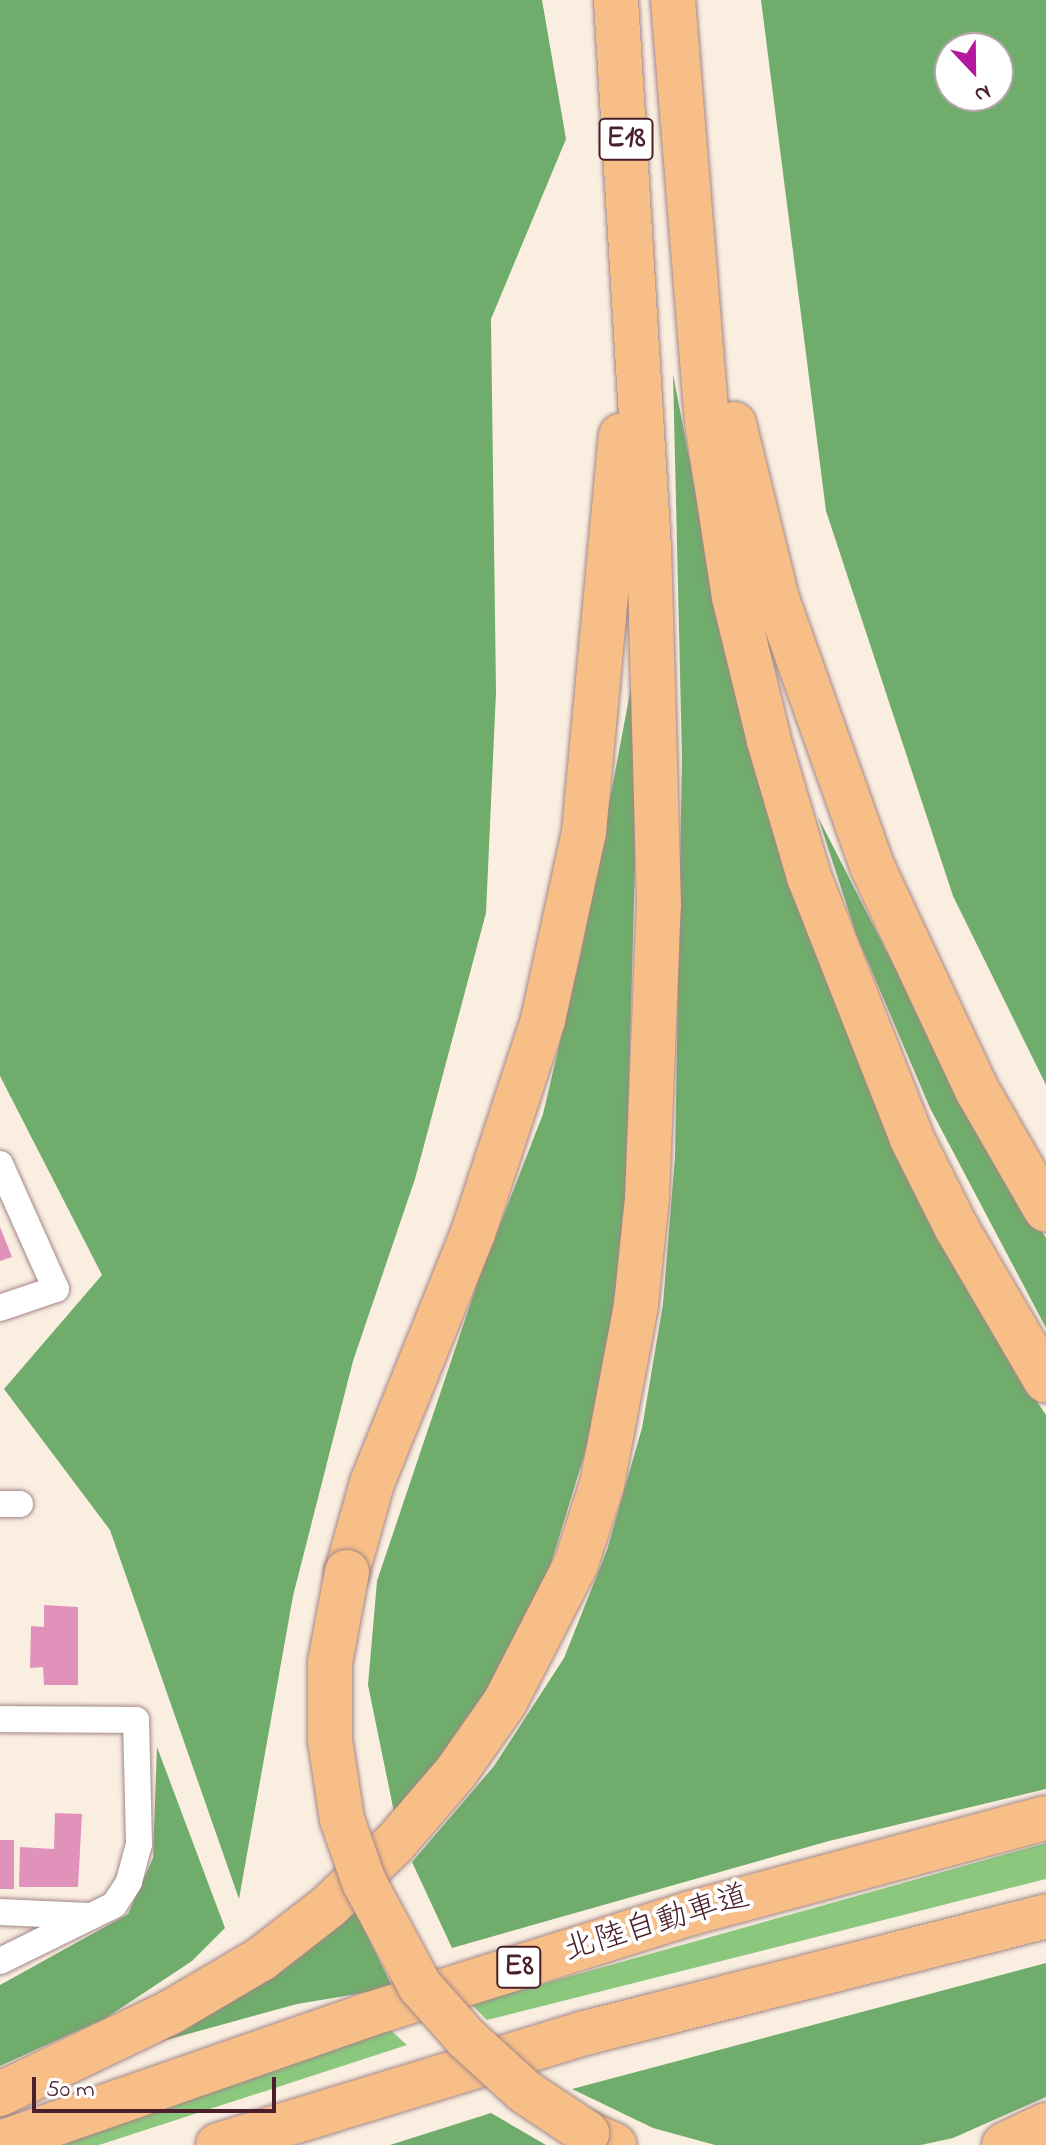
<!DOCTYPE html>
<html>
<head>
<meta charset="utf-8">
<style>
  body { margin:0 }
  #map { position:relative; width:1046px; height:2145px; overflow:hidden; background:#faeee1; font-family:"Indie Flower","Klee One",sans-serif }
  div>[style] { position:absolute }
  .green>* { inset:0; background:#8bc87d }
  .forest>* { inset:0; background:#70ac6c }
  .building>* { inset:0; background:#e192ba }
  .roads { filter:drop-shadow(0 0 2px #a28686) drop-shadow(0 0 2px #a28686) }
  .street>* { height:26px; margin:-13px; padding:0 13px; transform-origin:13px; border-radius:13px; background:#fff }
  .highway>* { height:44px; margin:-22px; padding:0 22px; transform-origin:22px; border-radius:22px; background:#f7be88 }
  .bridges { filter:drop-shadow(0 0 2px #a28686) drop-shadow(0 0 2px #a28686) }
  .highway-bridge>* { height:44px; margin:-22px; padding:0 22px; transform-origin:22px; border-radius:22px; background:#f7be88 }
  span { translate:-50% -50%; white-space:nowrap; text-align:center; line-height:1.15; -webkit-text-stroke:8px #fff; paint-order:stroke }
  .shield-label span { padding:2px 6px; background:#fff; border:2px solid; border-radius:6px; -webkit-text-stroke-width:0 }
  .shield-label { font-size:30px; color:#4a1f2b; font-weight:700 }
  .street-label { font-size:32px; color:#4a1f2b }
  .north { position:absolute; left:934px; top:32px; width:80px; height:80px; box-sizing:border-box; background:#fff; border:2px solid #b7a5aa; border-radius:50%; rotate:158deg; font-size:22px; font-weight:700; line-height:32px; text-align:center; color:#4a1f2b }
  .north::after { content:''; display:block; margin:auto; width:28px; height:36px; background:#b5179e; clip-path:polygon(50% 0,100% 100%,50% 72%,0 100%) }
  .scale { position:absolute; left:32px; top:2077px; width:244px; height:36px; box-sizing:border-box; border:4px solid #4a1f2b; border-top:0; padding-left:10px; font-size:24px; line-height:28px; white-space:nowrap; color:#4a1f2b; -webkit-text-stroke:6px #fff; paint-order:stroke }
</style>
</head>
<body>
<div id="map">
  <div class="green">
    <i style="clip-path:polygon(1046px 1843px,1046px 1879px,487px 2020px,471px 2004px)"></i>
    <i style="clip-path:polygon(384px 2024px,407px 2045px,99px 2145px,57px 2145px)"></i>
  </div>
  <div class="forest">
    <i style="clip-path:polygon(0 0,542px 0,566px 139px,491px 319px,496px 692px,486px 913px,415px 1179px,353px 1361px,293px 1596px,239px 1899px,110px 1530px,4px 1389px,102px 1275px,0 1076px)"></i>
    <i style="clip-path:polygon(evenodd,761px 0,1046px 0,1046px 1085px,953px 896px,826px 511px,761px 0,950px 48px,998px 48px,998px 96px,950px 96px,950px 48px)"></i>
    <i style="clip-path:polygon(673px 374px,732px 682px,816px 953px,1020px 1376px,1046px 1415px,1046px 1789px,829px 1841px,452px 1948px,412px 1862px,494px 1766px,564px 1658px,607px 1550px,642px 1428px,663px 1304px,675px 1156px,682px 757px)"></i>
    <i style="clip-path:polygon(633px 677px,635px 864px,625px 1230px,596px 1417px,549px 1570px,501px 1670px,428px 1780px,395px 1817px,368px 1685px,377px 1581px,478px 1281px,543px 1114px,581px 952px)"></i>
    <i style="clip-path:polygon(818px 817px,980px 1134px,1046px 1238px,1046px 1328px,930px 1108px,856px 934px)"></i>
    <i style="clip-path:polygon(157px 1747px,225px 1928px,192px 1961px,106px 2018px,0 2066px,0 1985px,128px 1914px,153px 1858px)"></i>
    <i style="clip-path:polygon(354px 1909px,393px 1988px,297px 2004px,159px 2042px)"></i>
    <i style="clip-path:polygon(1046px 1963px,1046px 2097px,953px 2138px,921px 2145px,715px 2145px,653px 2128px,572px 2089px)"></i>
    <i style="clip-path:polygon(491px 2113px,546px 2145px,390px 2145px)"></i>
  </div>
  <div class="building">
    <i style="clip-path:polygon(0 1227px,12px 1257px,0 1261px)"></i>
    <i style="clip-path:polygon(44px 1605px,78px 1607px,78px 1685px,44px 1685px,43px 1667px,30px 1668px,31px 1626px,44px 1627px)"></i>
    <i style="clip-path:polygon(55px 1813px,82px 1814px,78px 1887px,19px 1887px,20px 1847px,54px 1849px)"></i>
    <i style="clip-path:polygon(0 1840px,14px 1840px,14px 1889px,0 1889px)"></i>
  </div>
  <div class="roads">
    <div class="street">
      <i style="left:0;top:1164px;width:137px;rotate:65.9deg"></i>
      <i style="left:56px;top:1289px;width:59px;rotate:161.3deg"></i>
      <i style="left:0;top:1504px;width:20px"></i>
      <i style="left:0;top:1719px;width:136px;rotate:0.4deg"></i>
      <i style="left:136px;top:1720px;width:124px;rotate:88.6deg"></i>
      <i style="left:139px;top:1844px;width:39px;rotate:105deg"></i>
      <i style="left:129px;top:1882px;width:27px;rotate:123deg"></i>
      <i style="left:114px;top:1905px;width:127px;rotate:153.8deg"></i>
      <i style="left:0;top:1912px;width:89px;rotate:2.6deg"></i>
    </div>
    <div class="highway">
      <i style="left:673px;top:0;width:424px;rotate:85.4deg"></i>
      <i style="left:707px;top:423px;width:176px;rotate:81.2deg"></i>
      <i style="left:734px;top:597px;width:148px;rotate:76.3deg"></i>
      <i style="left:769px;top:741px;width:142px;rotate:73.6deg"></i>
      <i style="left:809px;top:877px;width:282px;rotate:68.5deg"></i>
      <i style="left:912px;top:1139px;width:98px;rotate:63.4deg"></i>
      <i style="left:956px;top:1227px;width:178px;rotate:59.7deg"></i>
      <i style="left:734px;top:424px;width:180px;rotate:76.2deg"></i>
      <i style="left:777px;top:599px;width:283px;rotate:70.4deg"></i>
      <i style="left:872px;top:866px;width:247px;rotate:64.9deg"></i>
      <i style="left:977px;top:1090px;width:138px;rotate:60.1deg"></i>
      <i style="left:347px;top:1572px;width:92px;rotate:-74.3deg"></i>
      <i style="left:372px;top:1483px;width:270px;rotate:-68deg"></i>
      <i style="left:473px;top:1233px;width:224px;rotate:-71.8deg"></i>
      <i style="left:543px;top:1020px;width:192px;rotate:-77.7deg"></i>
      <i style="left:584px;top:832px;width:398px;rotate:-84.7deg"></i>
      <i style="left:0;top:2094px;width:190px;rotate:-25.6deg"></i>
      <i style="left:171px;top:2012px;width:104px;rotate:-30.5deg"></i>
      <i style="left:261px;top:1959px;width:85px;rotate:-37.8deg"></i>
      <i style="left:328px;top:1907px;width:93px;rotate:-43.7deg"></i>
      <i style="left:395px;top:1843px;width:94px;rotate:-49.3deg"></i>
      <i style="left:456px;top:1772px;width:85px;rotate:-55deg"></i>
      <i style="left:505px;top:1702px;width:155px;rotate:-62.8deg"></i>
      <i style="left:576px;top:1564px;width:84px;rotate:-72deg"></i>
      <i style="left:602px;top:1484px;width:182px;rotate:-79.2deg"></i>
      <i style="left:636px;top:1305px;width:108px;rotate:-84.1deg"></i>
      <i style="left:647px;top:1198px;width:293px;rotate:-87.7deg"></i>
      <i style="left:659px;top:905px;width:356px;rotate:-91.6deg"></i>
      <i style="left:649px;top:549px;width:550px;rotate:-93.44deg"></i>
      <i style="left:587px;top:2133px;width:30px;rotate:24deg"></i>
      <i style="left:0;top:2143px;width:389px;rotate:-19.2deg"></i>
      <i style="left:367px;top:2015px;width:340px;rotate:-17.5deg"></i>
      <i style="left:691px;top:1913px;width:367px;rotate:-15deg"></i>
      <i style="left:218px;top:2145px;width:380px;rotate:-17deg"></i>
      <i style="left:581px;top:2034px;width:480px;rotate:-14.2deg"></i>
      <i style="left:1004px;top:2145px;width:47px;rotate:-25.5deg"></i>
    </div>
  </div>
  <div class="bridges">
    <div class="highway-bridge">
      <i style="left:347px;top:1572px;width:93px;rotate:100.6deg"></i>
      <i style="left:330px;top:1663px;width:77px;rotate:90deg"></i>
      <i style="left:330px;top:1740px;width:80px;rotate:81.4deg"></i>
      <i style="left:342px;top:1819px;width:67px;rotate:70.8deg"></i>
      <i style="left:364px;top:1882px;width:118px;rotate:61.7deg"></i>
      <i style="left:420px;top:1986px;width:69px;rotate:48.5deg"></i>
      <i style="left:466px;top:2038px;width:79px;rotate:42.4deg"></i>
      <i style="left:524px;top:2091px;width:76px;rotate:33.7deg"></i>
    </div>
  </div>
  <div class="shield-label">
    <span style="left:626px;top:139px">E18</span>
    <span style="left:519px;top:1967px">E8</span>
  </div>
  <div class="street-label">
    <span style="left:657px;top:1925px;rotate:-17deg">北陸自動車道</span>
  </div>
  <div class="north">N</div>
  <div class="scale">50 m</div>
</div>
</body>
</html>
